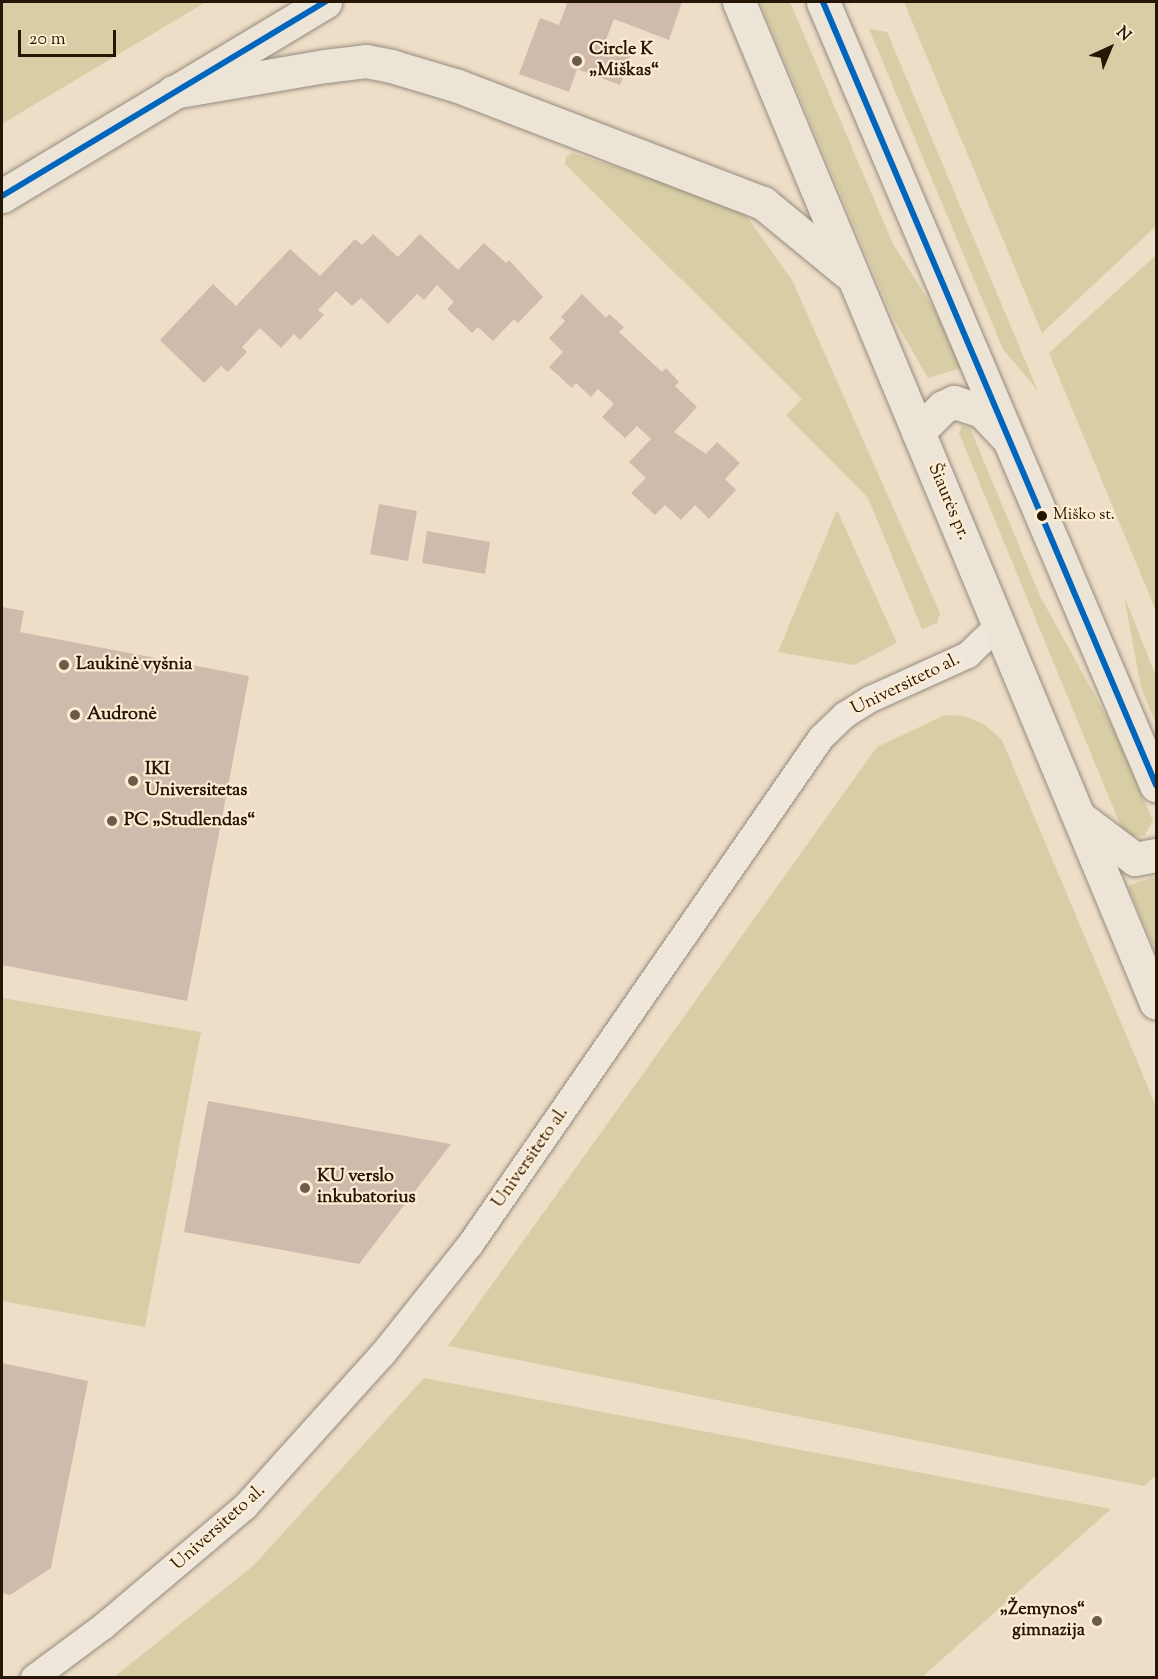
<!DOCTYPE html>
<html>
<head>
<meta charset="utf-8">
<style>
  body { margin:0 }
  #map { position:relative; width:1158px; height:1679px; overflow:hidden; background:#eedec8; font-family:"Sorts Mill Goudy",serif }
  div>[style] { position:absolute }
  .green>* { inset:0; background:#d7cea6 }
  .building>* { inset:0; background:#d0baac }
  .roads { filter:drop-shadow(0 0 2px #968b7d) drop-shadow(0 0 2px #968b7d) }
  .street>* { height:26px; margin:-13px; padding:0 13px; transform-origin:13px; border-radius:13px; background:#f0e7dc }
  .primary>* { height:33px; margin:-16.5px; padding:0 16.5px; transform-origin:16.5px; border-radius:16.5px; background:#ece4d7 }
  .bus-1>* { height:6px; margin:-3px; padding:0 3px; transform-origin:3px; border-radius:3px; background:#0065bd }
  .dots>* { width:16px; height:16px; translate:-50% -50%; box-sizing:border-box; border:3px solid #feecd2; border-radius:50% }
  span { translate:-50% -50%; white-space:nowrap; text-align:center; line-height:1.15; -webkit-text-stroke:4.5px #feecd2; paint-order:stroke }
  .bus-label { font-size:16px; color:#251605 }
  .left { translate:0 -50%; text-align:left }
  .poi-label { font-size:18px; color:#251605; font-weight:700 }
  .right { translate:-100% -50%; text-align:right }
  .street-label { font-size:18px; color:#251605 }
  .frame { position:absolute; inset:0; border:3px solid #251605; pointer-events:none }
  .north { position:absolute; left:1080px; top:18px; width:60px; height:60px; -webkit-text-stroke:4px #feecd2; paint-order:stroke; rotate:44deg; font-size:16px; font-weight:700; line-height:24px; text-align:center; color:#251605 }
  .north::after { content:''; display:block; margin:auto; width:21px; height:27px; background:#251605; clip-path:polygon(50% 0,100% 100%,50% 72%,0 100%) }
  .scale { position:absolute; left:18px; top:30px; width:98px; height:27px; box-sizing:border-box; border:3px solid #251605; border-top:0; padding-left:8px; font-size:18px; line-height:21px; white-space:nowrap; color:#251605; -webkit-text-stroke:4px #feecd2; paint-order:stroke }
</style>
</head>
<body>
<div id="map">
  <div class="green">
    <i style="clip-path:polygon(2px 2px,206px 2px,2px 124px)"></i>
    <i style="clip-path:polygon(760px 2px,790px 2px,893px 244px,939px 317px,961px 368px,928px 378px,892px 316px)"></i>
    <i style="clip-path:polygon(904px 2px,1156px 2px,1156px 226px,1042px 333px)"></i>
    <i style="clip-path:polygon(869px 29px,887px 32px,1038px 391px,1003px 349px)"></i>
    <i style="clip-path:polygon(572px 153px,738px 206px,750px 221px,792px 280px,940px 613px,937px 623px,922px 629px,868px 498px,786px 415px,802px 399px,565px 164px,566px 157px)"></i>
    <i style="clip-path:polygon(1156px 255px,1156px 611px,1049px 353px)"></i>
    <i style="clip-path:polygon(962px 426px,970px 428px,1040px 596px,1114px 730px,1153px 821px,1144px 836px,1131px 836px,1122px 829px,959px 433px)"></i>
    <i style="clip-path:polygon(837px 510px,897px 643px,854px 665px,778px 652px)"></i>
    <i style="clip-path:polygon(1124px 596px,1156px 676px,1156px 724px,1141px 687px)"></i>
    <i style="clip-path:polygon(945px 715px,964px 716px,984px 724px,1002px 740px,1156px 1106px,1156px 1475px,1144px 1486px,448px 1346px,877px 747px)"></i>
    <i style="clip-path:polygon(1156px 876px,1156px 953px,1128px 886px)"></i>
    <i style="clip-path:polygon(2px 998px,201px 1032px,145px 1327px,2px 1301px)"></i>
    <i style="clip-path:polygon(424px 1378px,1111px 1509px,922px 1677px,114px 1677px,253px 1566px)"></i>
  </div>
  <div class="building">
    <i style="clip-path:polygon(561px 2px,682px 2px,669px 40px,614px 19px,605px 42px,632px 52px,620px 85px,577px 69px,569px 92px,519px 74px,540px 18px,559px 25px,567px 4px)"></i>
    <i style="clip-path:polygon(373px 234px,398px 257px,420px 234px,458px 270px,484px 243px,506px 263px,509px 260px,543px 297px,518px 323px,514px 319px,493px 341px,478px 327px,472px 333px,447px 309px,454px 302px,437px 285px,424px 300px,417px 294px,388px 324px,361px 298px,352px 306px,336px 291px,318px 310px,324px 315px,300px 340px,294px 334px,281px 348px,260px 328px,242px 347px,247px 352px,228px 372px,221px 366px,204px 383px,160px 340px,213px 284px,236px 306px,290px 249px,320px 276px,355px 239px,362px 245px)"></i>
    <i style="clip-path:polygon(582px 294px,606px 318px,609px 314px,624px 327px,619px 332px,662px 372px,666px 368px,679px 382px,675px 386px,697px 407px,674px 432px,706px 454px,717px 442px,740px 463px,725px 479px,736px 490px,709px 519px,695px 505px,681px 520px,665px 505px,655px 515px,631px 493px,646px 478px,629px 462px,651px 439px,637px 426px,625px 438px,602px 417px,614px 404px,598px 389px,591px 397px,576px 383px,572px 388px,549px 367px,563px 352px,549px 338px,565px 321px,561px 317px)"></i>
    <i style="clip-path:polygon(379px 504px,417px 511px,408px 561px,370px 554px)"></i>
    <i style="clip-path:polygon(427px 531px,490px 542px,485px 574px,422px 563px)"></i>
    <i style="clip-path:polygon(2px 607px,24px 611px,20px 632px,249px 676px,187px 1001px,2px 965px)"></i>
    <i style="clip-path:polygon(208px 1101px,451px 1144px,359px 1264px,184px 1232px)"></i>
    <i style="clip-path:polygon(2px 1363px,88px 1381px,51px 1568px,10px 1595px,2px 1593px)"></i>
  </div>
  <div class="roads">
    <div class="street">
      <i style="left:34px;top:1678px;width:87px;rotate:-36.6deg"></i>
      <i style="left:104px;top:1626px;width:185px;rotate:-40.2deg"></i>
      <i style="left:245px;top:1507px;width:206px;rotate:-48deg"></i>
      <i style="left:383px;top:1354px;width:139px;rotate:-51.4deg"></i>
      <i style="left:470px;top:1245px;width:617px;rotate:-55.3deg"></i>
      <i style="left:821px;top:738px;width:33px;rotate:-44deg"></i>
      <i style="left:845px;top:715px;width:31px;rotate:-32deg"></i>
      <i style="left:871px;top:699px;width:107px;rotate:-24.4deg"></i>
      <i style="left:968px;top:655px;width:43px;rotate:-44.1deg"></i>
    </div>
    <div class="primary">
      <i style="left:739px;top:2px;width:1084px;rotate:67.38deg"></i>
      <i style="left:823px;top:2px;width:851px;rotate:66.96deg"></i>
      <i style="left:173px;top:92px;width:154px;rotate:-9.7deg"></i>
      <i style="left:325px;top:66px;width:41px;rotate:-7deg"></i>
      <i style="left:366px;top:61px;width:25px;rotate:11deg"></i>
      <i style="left:391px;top:66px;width:70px;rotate:16.6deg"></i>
      <i style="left:458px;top:86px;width:327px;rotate:21deg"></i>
      <i style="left:763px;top:203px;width:109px;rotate:39.4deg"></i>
      <i style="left:2px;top:196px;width:377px;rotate:-31deg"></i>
      <i style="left:918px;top:432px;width:35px;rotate:-45deg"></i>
      <i style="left:943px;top:407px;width:12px;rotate:-24deg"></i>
      <i style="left:954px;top:402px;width:29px;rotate:18deg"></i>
      <i style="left:982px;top:411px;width:34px;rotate:47deg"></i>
      <i style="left:1083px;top:820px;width:65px;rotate:36.9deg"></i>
      <i style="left:1135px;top:859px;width:21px;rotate:-11deg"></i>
    </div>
  </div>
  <div class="bus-1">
    <i style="left:823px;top:2px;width:851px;rotate:66.96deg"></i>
    <i style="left:2px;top:196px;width:377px;rotate:-31deg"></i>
  </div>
  <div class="dots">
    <i style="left:577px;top:61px;background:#6b5c49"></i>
    <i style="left:1042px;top:516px;background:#251605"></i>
    <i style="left:64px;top:665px;background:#6b5c49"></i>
    <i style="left:75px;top:715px;background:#6b5c49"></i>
    <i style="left:133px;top:781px;background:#6b5c49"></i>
    <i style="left:112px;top:821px;background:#6b5c49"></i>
    <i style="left:305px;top:1188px;background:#6b5c49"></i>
    <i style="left:1097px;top:1621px;background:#6b5c49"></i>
  </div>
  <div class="bus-label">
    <span class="left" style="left:1053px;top:516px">Miško st.</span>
  </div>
  <div class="poi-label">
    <span class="left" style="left:589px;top:61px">Circle K<br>„Miškas“</span>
    <span class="left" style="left:76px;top:665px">Laukinė vyšnia</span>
    <span class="left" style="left:87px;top:715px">Audronė</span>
    <span class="left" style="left:145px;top:781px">IKI<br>Universitetas</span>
    <span class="left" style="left:124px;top:821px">PC „Studlendas“</span>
    <span class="left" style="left:317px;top:1188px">KU verslo<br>inkubatorius</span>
    <span class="right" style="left:1085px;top:1621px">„Žemynos“<br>gimnazija</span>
  </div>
  <div class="street-label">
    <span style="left:948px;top:502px;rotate:67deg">Šiaurės pr.</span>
    <span style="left:906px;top:685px;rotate:-26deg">Universiteto al.</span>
    <span style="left:531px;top:1158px;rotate:-55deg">Universiteto al.</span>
    <span style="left:219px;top:1528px;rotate:-42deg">Universiteto al.</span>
  </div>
  <div class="frame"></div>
  <div class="north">N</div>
  <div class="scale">20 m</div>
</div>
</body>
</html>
